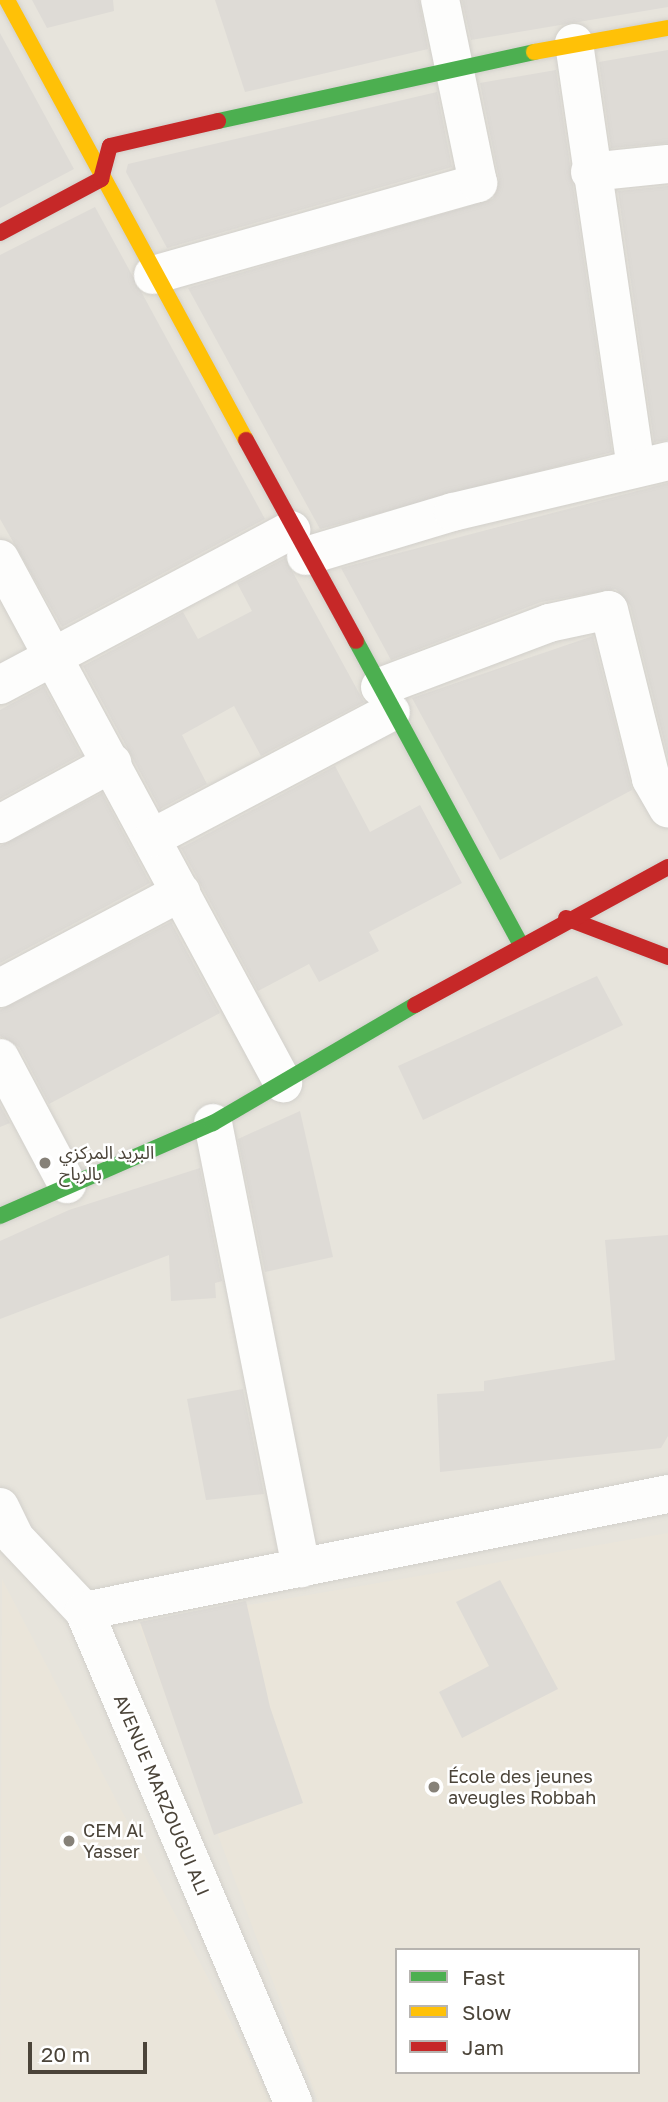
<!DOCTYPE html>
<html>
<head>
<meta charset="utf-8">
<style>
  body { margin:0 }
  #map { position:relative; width:668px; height:2102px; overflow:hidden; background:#f4f2ee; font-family:"Golos Text","Noto Sans Arabic",sans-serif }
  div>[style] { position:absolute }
  .residential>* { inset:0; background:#e7e4dc }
  .education>* { inset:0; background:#eae5da }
  .building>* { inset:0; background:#dedbd6 }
  .roads { filter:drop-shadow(0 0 2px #d2d0cb) drop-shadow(0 0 2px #d2d0cb) }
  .street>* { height:38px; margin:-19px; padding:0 19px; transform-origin:19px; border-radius:19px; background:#fdfdfc }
  .fast>* { height:16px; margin:-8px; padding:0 8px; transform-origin:8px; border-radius:8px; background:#4caf50 }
  .slow>* { height:16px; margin:-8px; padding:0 8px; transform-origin:8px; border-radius:8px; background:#ffc107 }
  .jam>* { height:16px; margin:-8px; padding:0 8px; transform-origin:8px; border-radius:8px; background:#c62828 }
  .dots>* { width:19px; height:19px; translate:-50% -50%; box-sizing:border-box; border:4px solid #fff; border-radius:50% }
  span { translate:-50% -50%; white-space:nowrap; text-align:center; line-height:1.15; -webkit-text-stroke:5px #fff; paint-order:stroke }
  .poi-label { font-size:18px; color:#4b4439 }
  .left { translate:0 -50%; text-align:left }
  .street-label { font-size:18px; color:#4b4439 }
  .legend { position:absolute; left:395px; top:1948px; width:245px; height:126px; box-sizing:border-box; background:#fff; border:2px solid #b7b4b0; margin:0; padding:9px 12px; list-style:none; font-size:21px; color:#4b4439 }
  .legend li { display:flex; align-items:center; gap:14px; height:35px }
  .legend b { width:35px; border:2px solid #b7b4b0 }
  .scale { position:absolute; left:28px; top:2042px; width:119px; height:32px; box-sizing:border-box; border:4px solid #4b4439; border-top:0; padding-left:9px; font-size:21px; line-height:24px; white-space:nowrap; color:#4b4439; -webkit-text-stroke:5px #fff; paint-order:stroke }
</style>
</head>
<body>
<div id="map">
  <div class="residential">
    <i style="clip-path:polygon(evenodd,0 0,668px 0,668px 2102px,0 2102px,0 0,397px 1950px,638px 1950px,638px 2072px,397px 2072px,397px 1950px)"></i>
  </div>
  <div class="education">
    <i style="clip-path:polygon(evenodd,668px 1533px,668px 2102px,318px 2102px,139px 1624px,668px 1533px,397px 1950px,638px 1950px,638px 2072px,397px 2072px,397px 1950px)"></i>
    <i style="clip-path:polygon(2px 1579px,272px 2102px,0 2102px)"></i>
  </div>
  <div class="building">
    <i style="clip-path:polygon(32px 0,113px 0,114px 11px,47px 28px)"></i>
    <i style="clip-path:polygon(215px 0,419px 0,428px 49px,245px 92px)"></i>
    <i style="clip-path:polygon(462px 0,668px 0,668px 7px,471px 40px)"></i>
    <i style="clip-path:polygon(0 33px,74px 169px,0 208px)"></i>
    <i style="clip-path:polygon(668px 50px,668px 143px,611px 148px,599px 62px)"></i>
    <i style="clip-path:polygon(556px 70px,612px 452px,320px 529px,188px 288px,493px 199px,499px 179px,480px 83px)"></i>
    <i style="clip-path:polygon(437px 92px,452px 167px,167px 248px,126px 172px,128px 164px)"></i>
    <i style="clip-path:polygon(668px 186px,668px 440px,654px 442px,618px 191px)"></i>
    <i style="clip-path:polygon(95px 207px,265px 519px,62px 627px,0 519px,0 255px)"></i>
    <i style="clip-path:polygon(668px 483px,668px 757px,630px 605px,616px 589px,541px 602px,391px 660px,341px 568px)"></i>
    <i style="clip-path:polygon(285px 558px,364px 702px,261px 756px,234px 706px,182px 735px,207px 784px,160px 809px,83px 666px,183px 612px,198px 639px,252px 611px,237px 583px)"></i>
    <i style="clip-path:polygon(593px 636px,632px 790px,500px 860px,412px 698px)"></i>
    <i style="clip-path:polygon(44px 686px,81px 755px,0 799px,0 710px)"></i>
    <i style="clip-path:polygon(335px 766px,370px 832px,420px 805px,462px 883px,369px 932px,379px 951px,319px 982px,309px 964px,258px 991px,181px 848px)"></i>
    <i style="clip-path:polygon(102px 793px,150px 883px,0 963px,0 846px)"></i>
    <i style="clip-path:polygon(171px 922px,220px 1013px,49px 1104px,19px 1047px,0 1036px,0 1010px)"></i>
    <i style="clip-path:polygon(597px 976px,623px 1025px,423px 1120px,398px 1066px)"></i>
    <i style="clip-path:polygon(0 1105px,10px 1123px,0 1127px)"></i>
    <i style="clip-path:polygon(300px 1111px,333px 1257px,265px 1272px,238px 1139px)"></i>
    <i style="clip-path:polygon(200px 1168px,222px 1281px,215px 1283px,216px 1298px,171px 1301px,169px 1255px,0 1319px,0 1241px,69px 1210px)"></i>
    <i style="clip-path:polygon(668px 1235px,668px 1436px,661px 1448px,440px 1472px,437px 1394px,484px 1391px,484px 1381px,615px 1360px,605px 1240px)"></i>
    <i style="clip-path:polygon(243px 1389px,264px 1494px,206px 1500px,187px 1399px)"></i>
    <i style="clip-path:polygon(500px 1580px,558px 1689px,462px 1738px,439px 1692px,489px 1666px,456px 1602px)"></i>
    <i style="clip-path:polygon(246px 1601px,270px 1707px,303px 1803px,214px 1835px,140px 1622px)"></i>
  </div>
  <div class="roads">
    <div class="street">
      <i style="left:574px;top:43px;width:429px;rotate:81.7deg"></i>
      <i style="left:590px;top:172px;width:78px;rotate:-5.9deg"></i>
      <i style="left:153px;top:275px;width:338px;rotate:-15.8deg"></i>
      <i style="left:478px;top:183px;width:187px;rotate:-101.7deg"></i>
      <i style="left:306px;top:556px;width:153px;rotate:-16.7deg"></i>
      <i style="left:453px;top:512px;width:221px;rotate:-13.3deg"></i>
      <i style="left:0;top:559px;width:596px;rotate:61.63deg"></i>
      <i style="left:0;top:685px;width:330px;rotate:-28deg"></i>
      <i style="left:380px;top:687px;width:181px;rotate:-20.7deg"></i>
      <i style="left:549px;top:623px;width:61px;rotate:-12.2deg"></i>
      <i style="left:609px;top:610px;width:174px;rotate:76deg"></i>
      <i style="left:651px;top:779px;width:34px;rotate:60deg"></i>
      <i style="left:0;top:824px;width:128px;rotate:-28.6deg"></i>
      <i style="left:152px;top:838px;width:270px;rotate:-27.8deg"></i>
      <i style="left:0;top:988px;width:205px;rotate:-27.9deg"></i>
      <i style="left:0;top:1058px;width:143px;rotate:62deg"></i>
      <i style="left:213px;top:1123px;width:454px;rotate:78.8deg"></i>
      <i style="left:0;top:1507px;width:34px;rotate:64deg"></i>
      <i style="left:15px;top:1538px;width:100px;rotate:46.6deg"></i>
      <i style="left:84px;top:1611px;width:534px;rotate:66.94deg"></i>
      <i style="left:84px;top:1611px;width:596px;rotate:-11.33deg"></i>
    </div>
    <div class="fast">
      <i style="left:218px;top:121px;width:323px;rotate:-12.3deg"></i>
      <i style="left:356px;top:641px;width:344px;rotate:61.5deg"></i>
      <i style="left:0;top:1216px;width:232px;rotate:-23.6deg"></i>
      <i style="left:213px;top:1123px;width:234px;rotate:-30.3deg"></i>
    </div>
    <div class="slow">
      <i style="left:7px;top:0;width:501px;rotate:61.49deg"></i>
      <i style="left:534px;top:52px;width:136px;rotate:-10.2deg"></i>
    </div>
    <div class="jam">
      <i style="left:0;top:233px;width:115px;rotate:-28.1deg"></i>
      <i style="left:101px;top:179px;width:34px;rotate:-75deg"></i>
      <i style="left:110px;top:146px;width:111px;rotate:-13deg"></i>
      <i style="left:246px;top:440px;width:229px;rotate:61.3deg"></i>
      <i style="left:566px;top:918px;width:109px;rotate:20.9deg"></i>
      <i style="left:415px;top:1005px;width:288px;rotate:-28.6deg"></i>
    </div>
  </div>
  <div class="dots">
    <i style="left:45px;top:1163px;background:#868178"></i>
    <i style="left:434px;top:1787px;background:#868178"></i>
    <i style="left:69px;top:1841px;background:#868178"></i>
  </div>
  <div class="poi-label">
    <span class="left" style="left:59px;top:1163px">البريد المركزي<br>بالرباح</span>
    <span class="left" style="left:448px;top:1787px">École des jeunes<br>aveugles Robbah</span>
    <span class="left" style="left:83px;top:1841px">CEM Al<br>Yasser</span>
  </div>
  <div class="street-label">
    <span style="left:162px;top:1795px;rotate:67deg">AVENUE MARZOUGUI ALI</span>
  </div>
  <ul class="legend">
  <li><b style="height:9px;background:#4caf50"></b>Fast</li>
  <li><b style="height:9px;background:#ffc107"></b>Slow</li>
  <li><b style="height:9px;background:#c62828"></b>Jam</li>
  </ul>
  <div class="scale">20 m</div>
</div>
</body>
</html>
